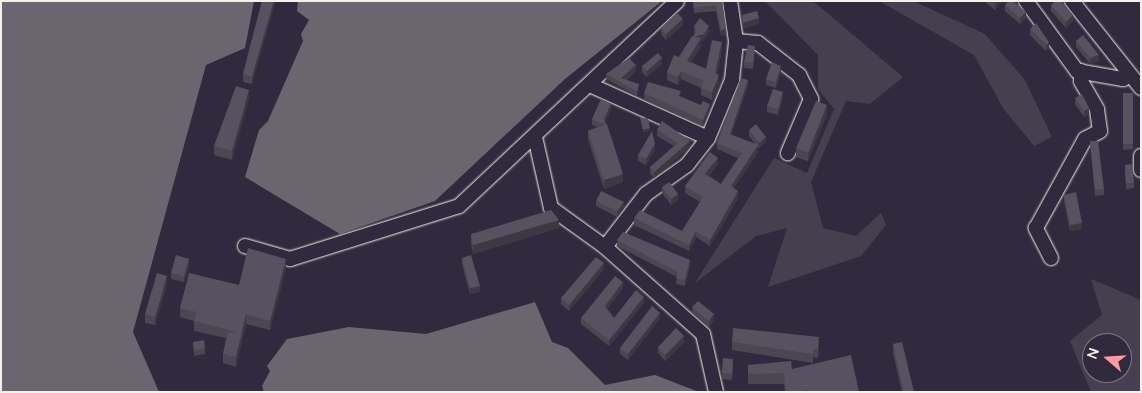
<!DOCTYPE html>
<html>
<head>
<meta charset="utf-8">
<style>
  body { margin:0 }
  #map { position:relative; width:1142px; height:393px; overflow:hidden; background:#2f2a3d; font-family:"Architects Daughter",sans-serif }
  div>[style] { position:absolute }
  .green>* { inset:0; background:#454050 }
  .water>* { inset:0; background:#6a6670 }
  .roads { filter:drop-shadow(0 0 1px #f4f1e8) drop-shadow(0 0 1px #f4f1e8) }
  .minor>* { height:14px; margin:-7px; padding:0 7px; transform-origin:7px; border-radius:7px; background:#2f2a3d }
  .wall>* { inset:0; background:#4a4752 }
  .shaded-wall>* { inset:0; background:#3c3942 }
  .building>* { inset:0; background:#56525f }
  span { translate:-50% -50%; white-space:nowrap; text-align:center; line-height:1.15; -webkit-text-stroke:4px #2f2a3d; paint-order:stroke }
  .frame { position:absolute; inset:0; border:2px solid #f4f1e8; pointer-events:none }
  .north { position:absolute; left:1082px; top:333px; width:50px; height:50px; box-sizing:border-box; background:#2f2a3d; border:1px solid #7e7a81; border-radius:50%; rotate:289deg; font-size:14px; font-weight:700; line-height:20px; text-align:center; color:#f4f1e8 }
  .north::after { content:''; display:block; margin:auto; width:18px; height:22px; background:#ff9aa2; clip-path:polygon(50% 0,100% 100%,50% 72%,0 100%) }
</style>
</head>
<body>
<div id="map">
  <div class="green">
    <i style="clip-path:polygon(765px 1px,813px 1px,903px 77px,870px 104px,846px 101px,811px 182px,823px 228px,856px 236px,881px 213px,886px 225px,861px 256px,768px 287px,787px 228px,756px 236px,695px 283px,774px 158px,807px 173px,834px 109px,818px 89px,818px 55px)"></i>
    <i style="clip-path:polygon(879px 1px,913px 1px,985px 34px,1025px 80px,1052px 137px,1034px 146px,1003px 108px,974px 55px)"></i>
    <i style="clip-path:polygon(evenodd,1091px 279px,1141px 300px,1141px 392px,1091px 392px,1070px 341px,1102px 315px,1091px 279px,1092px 343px,1122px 343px,1122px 373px,1092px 373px,1092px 343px)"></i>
  </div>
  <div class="water">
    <i style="clip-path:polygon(1px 1px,254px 1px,245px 48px,206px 65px,133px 332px,159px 392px,1px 392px)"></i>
    <i style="clip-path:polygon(298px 1px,662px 1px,565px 79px,435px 201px,340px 234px,245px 177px,259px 130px,268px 121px,303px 41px,301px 34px,309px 20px,297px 11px)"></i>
    <i style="clip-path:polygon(535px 302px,552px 342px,568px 348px,605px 385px,655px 375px,699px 392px,264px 392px,262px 386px,270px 371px,267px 366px,287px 339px,349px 327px,426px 334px)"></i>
  </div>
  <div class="roads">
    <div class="minor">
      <i style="left:1026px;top:1px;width:87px;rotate:53.9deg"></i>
      <i style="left:1077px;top:71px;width:47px;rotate:9.9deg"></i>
      <i style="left:1123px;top:79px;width:8px;rotate:-30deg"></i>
      <i style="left:1072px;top:1px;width:111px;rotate:51.6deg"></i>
      <i style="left:736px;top:41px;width:22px;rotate:5deg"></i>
      <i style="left:758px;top:43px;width:52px;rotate:38deg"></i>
      <i style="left:799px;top:75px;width:27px;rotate:63deg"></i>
      <i style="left:811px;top:99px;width:59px;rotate:113.1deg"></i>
      <i style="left:590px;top:85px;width:129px;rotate:24.2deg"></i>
      <i style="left:535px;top:137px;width:73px;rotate:77.3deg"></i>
      <i style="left:551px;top:208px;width:67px;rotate:35.8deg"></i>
      <i style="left:1141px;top:156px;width:14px;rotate:90deg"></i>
      <i style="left:245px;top:246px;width:47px;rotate:16.1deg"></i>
      <i style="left:290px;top:259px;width:177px;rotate:-17.4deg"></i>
      <i style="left:459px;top:206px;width:299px;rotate:-43.2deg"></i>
      <i style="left:1051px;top:258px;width:34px;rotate:-117deg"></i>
      <i style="left:1036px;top:228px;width:102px;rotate:-61.2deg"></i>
      <i style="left:1085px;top:139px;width:17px;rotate:-28deg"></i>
      <i style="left:1100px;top:131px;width:22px;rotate:-98deg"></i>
      <i style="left:1097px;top:109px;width:32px;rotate:-120deg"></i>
      <i style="left:1081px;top:81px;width:10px;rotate:-90deg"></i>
      <i style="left:716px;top:392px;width:59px;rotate:-102.6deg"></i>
      <i style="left:703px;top:334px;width:131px;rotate:-138.4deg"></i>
      <i style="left:605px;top:247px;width:67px;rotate:-52.3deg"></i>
      <i style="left:646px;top:194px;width:50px;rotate:-35.3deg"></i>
      <i style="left:687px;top:165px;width:34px;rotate:-52deg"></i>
      <i style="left:708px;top:138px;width:63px;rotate:-67.5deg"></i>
      <i style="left:732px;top:80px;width:39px;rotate:-84deg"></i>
      <i style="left:736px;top:41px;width:40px;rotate:-98.5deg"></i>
    </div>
  </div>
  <div class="wall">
    <i style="clip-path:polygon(262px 1px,252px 84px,243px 82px,243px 74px)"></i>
    <i style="clip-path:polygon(693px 1px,722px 1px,726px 35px,721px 36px,716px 11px,694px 13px)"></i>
    <i style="clip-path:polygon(984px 1px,1002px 1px,995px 10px)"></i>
    <i style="clip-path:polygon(1005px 5px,1026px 18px,1020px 24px,1005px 11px)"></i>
    <i style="clip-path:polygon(1051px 5px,1073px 21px,1066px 28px,1051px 11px)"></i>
    <i style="clip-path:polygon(683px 25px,666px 40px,661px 34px,661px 28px)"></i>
    <i style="clip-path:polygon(694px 26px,709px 32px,704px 40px,701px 41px,701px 46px,691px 62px,706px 69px,722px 50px,717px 74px,719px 83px,712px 100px,701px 95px,701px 88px,681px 79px,678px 85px,667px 80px,667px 72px,679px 57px,695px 33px,694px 32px)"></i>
    <i style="clip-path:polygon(1030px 29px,1049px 48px,1046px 51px,1030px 35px)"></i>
    <i style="clip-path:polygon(1076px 41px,1099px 61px,1090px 64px,1076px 47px)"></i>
    <i style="clip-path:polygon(755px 51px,753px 69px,744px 68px,744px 62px)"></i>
    <i style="clip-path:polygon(662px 64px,647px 77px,642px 72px,642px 66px)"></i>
    <i style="clip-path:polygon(636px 71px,626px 80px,639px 90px,637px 96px,606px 79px,606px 74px)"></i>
    <i style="clip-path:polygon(781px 72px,776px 88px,766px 85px,766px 79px)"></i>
    <i style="clip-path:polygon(748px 86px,731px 135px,755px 144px,749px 136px,749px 130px,766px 142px,759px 148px,758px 148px,758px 152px,734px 188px,738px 198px,710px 246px,696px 237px,689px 251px,634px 225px,634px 218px,682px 231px,700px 202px,685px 193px,685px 186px,718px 164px,709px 176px,721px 184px,738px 158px,717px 149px,717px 143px)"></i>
    <i style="clip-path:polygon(644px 93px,681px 97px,710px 110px,703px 126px,644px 99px)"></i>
    <i style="clip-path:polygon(1123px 93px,1133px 93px,1133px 149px,1123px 150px)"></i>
    <i style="clip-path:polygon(249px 98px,232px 160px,214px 155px,214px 146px)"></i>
    <i style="clip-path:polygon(783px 98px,778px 115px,767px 112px,767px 106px)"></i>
    <i style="clip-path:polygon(1075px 98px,1089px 114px,1084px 117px,1075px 104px)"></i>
    <i style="clip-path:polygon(611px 110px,605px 122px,623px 182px,604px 189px,588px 139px,588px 131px,597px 127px,592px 125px,592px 119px)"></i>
    <i style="clip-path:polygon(827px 114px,808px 161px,796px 157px,796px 148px)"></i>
    <i style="clip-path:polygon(657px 130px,690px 147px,654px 178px,650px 173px,650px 167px,674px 146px,657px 136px)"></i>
    <i style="clip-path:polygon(1090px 141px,1104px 189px,1104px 195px,1095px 196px)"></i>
    <i style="clip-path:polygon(655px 150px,646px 165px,638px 161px,638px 155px)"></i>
    <i style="clip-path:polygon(1125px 165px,1134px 183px,1134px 188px,1126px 189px)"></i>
    <i style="clip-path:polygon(662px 187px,678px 200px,671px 205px,662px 193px)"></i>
    <i style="clip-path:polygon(1064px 195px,1082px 229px,1070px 231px,1064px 201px)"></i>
    <i style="clip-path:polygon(596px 201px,624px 208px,617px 217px,596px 206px)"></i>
    <i style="clip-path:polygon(559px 228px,473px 254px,471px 243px,471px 234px)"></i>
    <i style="clip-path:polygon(617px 240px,690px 266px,685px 286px,676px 284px,677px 277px,617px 246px)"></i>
    <i style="clip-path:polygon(462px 258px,480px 292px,470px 294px,462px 264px)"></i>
    <i style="clip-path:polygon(189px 265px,184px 282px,171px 279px,171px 273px)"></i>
    <i style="clip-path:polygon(286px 268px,270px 330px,246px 324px,236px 367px,223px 363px,223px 354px,226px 338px,194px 331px,194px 321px,180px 317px,180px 308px,239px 285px)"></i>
    <i style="clip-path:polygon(604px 269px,569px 311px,561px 304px,561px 298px)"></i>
    <i style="clip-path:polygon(167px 284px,155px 325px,145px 323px,145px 314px)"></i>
    <i style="clip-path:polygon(623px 288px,607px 309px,614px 318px,644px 303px,609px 346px,581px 324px,581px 318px)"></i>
    <i style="clip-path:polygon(692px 307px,714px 320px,709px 327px,692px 313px)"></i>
    <i style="clip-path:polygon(660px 318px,628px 360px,620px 354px,620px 348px)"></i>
    <i style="clip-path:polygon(193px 342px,205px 348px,205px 354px,194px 356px)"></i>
    <i style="clip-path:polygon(684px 342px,665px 361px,658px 353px,658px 347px)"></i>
    <i style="clip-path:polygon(732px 342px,819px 345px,818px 358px,813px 357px,813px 363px,732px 350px)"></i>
    <i style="clip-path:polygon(893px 344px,914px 392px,902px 392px,893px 353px)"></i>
    <i style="clip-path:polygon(723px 358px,733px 365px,732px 380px,722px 379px)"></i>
    <i style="clip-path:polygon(748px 365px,792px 369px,859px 392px,785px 392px,784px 384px,748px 384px)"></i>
  </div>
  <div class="shaded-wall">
    <i style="clip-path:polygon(274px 1px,276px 1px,252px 84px,252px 77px)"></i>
    <i style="clip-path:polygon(997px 1px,1002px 1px,995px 10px,995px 4px)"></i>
    <i style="clip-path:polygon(1026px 12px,1026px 18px,1020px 24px,1020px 18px)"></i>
    <i style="clip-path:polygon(1073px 15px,1073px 21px,1066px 28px,1066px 22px)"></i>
    <i style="clip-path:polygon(759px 18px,759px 24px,743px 29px,743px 23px)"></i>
    <i style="clip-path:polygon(683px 19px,683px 25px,666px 40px,666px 34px)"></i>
    <i style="clip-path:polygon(709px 26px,709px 32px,704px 40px,701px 41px,701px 46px,687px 68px,687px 61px,693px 37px)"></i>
    <i style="clip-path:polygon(726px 29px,726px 35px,721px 36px,721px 30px)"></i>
    <i style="clip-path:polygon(722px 42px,722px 50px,715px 81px,715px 73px)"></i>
    <i style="clip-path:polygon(1049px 42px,1049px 48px,1046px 51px,1046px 45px)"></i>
    <i style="clip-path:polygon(1099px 55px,1099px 61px,1090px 64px,1090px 58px)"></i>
    <i style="clip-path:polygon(662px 58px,662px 64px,647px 77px,647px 71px)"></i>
    <i style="clip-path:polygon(636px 65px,636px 71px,622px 82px,621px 78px)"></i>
    <i style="clip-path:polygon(781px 66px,781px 72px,776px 88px,776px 82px)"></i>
    <i style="clip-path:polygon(681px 71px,681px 79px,678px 85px,678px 77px)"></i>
    <i style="clip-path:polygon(719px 75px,719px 83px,712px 100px,712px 92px)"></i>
    <i style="clip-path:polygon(748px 80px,748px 86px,730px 140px,730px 134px)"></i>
    <i style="clip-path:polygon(639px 84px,639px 90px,637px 96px,637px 91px)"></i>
    <i style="clip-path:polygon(249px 90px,249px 98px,232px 160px,232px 151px)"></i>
    <i style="clip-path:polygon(783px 92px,783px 98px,778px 115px,778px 109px)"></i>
    <i style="clip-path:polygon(611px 104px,611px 110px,604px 124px,604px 119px)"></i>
    <i style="clip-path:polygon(710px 104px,710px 110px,703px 126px,703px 120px)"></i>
    <i style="clip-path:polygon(827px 105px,827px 114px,808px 161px,808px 153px)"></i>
    <i style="clip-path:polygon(1089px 108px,1089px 114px,1084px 117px,1084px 111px)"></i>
    <i style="clip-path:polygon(650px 128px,650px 131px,643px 133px,643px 130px)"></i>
    <i style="clip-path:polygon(766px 137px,766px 142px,759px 148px,759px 143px)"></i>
    <i style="clip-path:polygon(690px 141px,690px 147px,654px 178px,654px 172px)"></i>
    <i style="clip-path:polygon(655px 144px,655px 150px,646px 165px,646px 159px)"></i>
    <i style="clip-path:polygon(758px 145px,758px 152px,731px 193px,731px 186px)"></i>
    <i style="clip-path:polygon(718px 158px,718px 164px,705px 180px,705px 174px)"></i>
    <i style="clip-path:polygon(623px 174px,623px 182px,604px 189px,604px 180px)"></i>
    <i style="clip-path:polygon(738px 191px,738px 198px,710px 246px,710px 240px)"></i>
    <i style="clip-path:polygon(678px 194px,678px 200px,671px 205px,671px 199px)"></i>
    <i style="clip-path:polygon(624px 202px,624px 208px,617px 217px,617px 211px)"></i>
    <i style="clip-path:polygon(559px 220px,559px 228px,473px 254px,473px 245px)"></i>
    <i style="clip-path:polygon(1082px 223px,1082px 229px,1070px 231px,1070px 225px)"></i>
    <i style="clip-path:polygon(696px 231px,696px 237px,689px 251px,689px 245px)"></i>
    <i style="clip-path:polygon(189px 259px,189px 265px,184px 282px,184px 276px)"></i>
    <i style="clip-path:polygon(286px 259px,286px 268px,270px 330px,270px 321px)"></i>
    <i style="clip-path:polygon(690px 260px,690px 266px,685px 286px,685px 280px)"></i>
    <i style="clip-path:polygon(604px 263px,604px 269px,569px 311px,569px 305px)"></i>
    <i style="clip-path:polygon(167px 276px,167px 284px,155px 325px,155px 317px)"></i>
    <i style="clip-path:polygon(623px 282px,623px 288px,605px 312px,605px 306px)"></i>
    <i style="clip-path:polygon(480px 286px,480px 292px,470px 294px,470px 288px)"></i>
    <i style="clip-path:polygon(644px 297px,644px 303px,609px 346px,609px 340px)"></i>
    <i style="clip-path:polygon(660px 313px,660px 318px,628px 360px,628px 354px)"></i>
    <i style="clip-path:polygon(246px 314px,246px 324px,236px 367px,236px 357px)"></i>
    <i style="clip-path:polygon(714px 314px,714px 320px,709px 327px,709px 321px)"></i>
    <i style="clip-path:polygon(684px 336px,684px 342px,665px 361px,665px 355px)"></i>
    <i style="clip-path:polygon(819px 337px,819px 345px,818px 358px,818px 349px)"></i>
  </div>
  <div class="building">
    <i style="clip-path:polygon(262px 1px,274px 1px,252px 77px,243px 74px)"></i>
    <i style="clip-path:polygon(693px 1px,722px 1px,726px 29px,721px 30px,716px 5px,694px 8px)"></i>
    <i style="clip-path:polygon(1008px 1px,1013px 1px,1026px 12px,1020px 18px,1005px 5px)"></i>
    <i style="clip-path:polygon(1055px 1px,1061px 1px,1073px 15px,1066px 22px,1051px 5px)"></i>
    <i style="clip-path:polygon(757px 11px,759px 18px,743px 23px,742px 15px)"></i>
    <i style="clip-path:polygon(677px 13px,683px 19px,666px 34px,661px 28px)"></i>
    <i style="clip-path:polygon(700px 18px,709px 26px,704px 34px,693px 37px,697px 29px,694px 26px)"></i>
    <i style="clip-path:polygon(1036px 23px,1049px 42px,1046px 45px,1030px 29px)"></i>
    <i style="clip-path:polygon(1083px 35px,1099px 55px,1090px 58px,1076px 41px)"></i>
    <i style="clip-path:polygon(692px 36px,701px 38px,687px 61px,706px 69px,712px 40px,722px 42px,715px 73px,719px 75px,712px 92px,701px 88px,704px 81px,681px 71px,678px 77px,667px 72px,674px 55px,679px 57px)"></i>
    <i style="clip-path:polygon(748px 45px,755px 46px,753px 63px,744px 62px)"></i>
    <i style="clip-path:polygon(658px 53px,662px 58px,647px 71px,642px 66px)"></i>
    <i style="clip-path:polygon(629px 58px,636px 65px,621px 78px,639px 84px,637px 91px,606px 74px)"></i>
    <i style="clip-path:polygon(772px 62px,781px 66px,776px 82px,766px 79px)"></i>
    <i style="clip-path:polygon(741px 78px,748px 80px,730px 134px,758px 145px,731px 186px,738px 191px,710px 240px,696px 231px,689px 245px,634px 218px,640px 210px,682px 231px,703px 197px,685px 186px,710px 152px,718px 158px,705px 174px,721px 184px,742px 153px,717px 143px)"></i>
    <i style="clip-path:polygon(648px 82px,681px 91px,679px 96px,701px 105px,703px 101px,710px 104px,703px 120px,644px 93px)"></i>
    <i style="clip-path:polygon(236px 86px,249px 90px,232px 151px,214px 146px)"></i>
    <i style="clip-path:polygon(773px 89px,783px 92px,778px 109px,767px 106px)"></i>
    <i style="clip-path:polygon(1123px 93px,1133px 93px,1133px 144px,1123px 144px)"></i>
    <i style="clip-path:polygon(1082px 94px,1089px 108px,1084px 111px,1075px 98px)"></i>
    <i style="clip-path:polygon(601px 99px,611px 104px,604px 119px,606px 124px,605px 125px,592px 119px)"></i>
    <i style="clip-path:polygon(816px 101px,827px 105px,808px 153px,796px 148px)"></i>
    <i style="clip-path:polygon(640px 118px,648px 118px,650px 128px,643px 130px)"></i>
    <i style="clip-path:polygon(662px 121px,690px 141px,654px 172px,650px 167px,678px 143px,657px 130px)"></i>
    <i style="clip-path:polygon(607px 124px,623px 174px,604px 180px,588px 131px)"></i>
    <i style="clip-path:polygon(756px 124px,766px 137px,759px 143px,749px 130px)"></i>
    <i style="clip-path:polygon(652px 131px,655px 144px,646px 159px,638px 155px)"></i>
    <i style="clip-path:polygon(1090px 141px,1098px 141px,1104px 189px,1095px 190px)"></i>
    <i style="clip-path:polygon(1132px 164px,1134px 183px,1126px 183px,1125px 165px)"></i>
    <i style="clip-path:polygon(669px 182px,678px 194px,671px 199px,662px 187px)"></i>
    <i style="clip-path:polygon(601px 191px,624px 202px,617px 211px,596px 201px)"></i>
    <i style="clip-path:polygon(1076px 192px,1082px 223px,1070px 225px,1064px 195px)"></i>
    <i style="clip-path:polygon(551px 210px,559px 220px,473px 245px,471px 234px)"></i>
    <i style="clip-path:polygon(623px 232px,690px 260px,685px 280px,676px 278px,678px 272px,617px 240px)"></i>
    <i style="clip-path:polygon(248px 248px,286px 259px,270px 321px,246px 314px,236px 357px,223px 354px,228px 333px,237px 332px,194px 321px,196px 312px,180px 308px,189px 273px,239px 285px)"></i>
    <i style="clip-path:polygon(176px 255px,189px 259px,184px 276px,171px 273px)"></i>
    <i style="clip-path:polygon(471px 255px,480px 286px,470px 288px,462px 258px)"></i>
    <i style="clip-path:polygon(596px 257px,604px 263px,569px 305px,561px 298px)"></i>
    <i style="clip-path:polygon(157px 273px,167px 276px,155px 317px,145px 314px)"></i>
    <i style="clip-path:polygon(615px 276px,623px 282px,605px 306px,614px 318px,636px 290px,644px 297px,609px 340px,581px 318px)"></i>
    <i style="clip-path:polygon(698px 301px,714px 314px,709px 321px,692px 307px)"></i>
    <i style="clip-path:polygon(652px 306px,660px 313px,628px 354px,620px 348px)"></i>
    <i style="clip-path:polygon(676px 328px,684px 336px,665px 355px,658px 347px)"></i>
    <i style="clip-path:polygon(733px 328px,819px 337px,818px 349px,813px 349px,813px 354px,732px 342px)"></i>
    <i style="clip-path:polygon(204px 340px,205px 348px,194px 350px,193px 342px)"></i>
    <i style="clip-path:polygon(902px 342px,914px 392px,904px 392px,893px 344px)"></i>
    <i style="clip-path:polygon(851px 355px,859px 392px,808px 392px,808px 390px,797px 392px,786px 392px,784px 373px,748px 374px,748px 365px,791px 361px,792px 369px)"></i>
    <i style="clip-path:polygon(723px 358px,733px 359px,732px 374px,722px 373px)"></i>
  </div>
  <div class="frame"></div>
  <div class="north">N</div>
</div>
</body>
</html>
